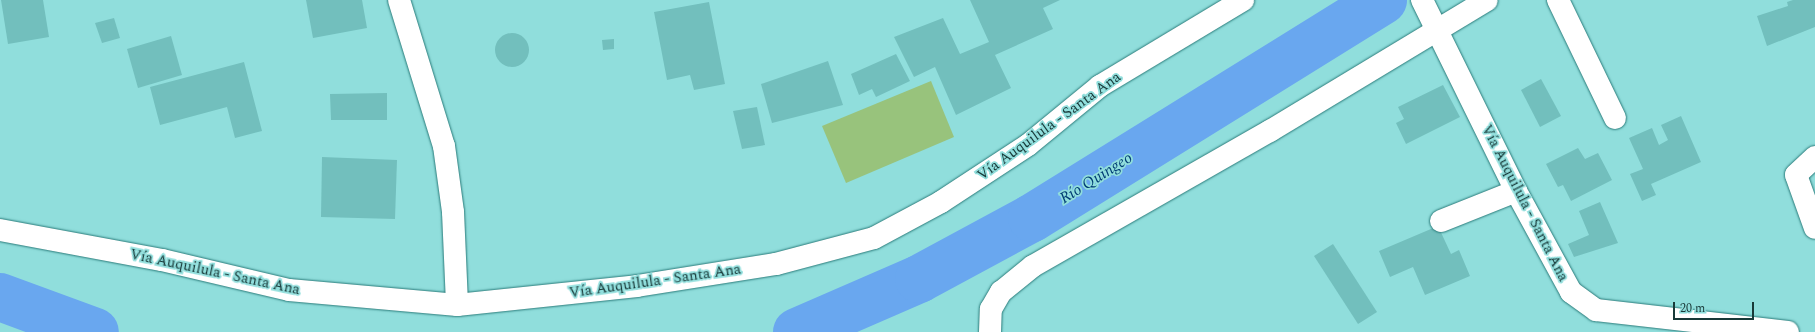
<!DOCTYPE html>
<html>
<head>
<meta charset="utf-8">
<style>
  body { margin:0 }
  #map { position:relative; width:1815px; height:332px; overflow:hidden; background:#90dedc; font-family:Spectral,serif }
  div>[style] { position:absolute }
  .green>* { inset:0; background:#98c37c }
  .river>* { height:48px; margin:-24px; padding:0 24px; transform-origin:24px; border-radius:24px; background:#69a7ef }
  .building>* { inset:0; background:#72bfbd }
  .round { border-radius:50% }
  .roads { filter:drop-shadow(0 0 1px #2a7b7a) drop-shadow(0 0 1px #2a7b7a) }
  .minor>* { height:22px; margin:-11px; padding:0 11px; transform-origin:11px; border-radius:11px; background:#fff }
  span { translate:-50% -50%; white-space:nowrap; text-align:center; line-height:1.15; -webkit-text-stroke:3.5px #90dedc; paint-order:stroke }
  .street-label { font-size:15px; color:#183938 }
  .water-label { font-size:16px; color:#013c74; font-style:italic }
  .scale { position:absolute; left:1673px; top:302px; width:81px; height:18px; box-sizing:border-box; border:2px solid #183938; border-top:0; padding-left:5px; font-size:12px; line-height:14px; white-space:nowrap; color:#183938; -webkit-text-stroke:3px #90dedc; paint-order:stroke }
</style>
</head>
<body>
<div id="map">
  <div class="green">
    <i style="clip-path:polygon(931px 81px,954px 137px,846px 183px,822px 126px)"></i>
  </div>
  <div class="river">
    <i style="left:0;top:297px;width:101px;rotate:20.2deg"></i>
    <i style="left:797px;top:332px;width:133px;rotate:-23.5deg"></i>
    <i style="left:919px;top:279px;width:128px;rotate:-28.4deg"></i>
    <i style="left:1032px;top:218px;width:413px;rotate:-31.8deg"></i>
  </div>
  <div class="building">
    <i style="clip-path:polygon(1px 0,43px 0,49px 37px,8px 44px)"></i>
    <i style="clip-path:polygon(306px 0,362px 0,367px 28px,313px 38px)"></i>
    <i style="clip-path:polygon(970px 0,1060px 0,1043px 8px,1053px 29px,995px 55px,1011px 88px,956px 115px,935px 67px,914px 77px,894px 37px,943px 18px,960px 54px,989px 42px)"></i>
    <i style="clip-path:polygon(1793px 0,1815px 0,1815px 27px,1767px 46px,1757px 16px,1788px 6px,1787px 2px)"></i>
    <i style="clip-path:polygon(709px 2px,725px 84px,694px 90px,690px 75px,667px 80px,654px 12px)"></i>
    <i style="clip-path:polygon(114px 18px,120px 38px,102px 43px,95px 23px)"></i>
    <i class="round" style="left:495px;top:33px;width:34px;height:34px"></i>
    <i style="clip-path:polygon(171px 36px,182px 75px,138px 88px,127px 49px)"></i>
    <i style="clip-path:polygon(614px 39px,614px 49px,603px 50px,602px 40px)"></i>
    <i style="clip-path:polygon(896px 54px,910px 81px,876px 97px,872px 89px,859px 95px,851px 74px)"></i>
    <i style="clip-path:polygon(828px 61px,843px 105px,772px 123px,761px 84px)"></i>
    <i style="clip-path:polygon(244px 62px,262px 131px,235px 138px,227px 107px,160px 125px,150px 87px)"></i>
    <i style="clip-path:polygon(1541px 79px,1561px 116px,1540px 127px,1521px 90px)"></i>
    <i style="clip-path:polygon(1443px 85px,1460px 117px,1406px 144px,1396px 123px,1404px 119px,1398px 107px)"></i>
    <i style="clip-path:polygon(387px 93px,387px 120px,331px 120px,330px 94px)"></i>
    <i style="clip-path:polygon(757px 107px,765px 145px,742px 149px,733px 111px)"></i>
    <i style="clip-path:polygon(1681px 116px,1701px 162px,1651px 184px,1656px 195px,1642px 201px,1630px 174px,1643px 169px,1629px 138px,1652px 128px,1659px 145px,1668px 140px,1661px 125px)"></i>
    <i style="clip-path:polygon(1578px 148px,1585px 159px,1598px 153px,1612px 180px,1571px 201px,1563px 185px,1558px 187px,1546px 164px)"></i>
    <i style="clip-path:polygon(322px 157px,397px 160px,395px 219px,321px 217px)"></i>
    <i style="clip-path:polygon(1600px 202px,1618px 243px,1574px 257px,1568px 244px,1589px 235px,1579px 211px)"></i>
    <i style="clip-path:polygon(1438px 226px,1451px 254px,1459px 250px,1470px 276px,1425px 295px,1413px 267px,1390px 277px,1379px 251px)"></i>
    <i style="clip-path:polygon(1333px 244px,1377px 312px,1358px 324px,1314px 256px)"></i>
  </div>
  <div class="roads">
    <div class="minor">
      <i style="left:399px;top:0;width:153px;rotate:72.9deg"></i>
      <i style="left:444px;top:146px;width:67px;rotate:82.2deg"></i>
      <i style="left:453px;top:212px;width:93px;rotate:87.5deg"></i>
      <i style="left:1422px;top:0;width:213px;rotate:63.8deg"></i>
      <i style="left:1516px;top:191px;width:115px;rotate:61.4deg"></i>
      <i style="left:1571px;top:292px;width:31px;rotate:36deg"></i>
      <i style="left:1596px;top:310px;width:193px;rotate:6.5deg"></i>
      <i style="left:1558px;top:0;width:131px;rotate:64.2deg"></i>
      <i style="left:1815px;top:157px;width:26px;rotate:137deg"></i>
      <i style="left:1796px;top:175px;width:56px;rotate:70.3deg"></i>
      <i style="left:1441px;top:221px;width:81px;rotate:-21.8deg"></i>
      <i style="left:0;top:230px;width:165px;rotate:10.5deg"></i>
      <i style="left:162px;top:260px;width:130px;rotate:13.3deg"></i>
      <i style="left:289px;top:290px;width:169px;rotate:5.1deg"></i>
      <i style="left:457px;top:305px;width:181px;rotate:-6deg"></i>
      <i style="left:637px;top:286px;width:141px;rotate:-9deg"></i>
      <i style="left:776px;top:264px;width:101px;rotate:-14.9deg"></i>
      <i style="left:874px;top:238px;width:76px;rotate:-28.2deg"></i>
      <i style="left:941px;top:202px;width:104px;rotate:-33.2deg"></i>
      <i style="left:1028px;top:145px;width:93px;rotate:-39.3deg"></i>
      <i style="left:1100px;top:86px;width:167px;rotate:-31deg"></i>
      <i style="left:990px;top:332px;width:23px;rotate:-88deg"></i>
      <i style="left:991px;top:309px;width:20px;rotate:-60deg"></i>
      <i style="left:1001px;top:292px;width:41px;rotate:-39.1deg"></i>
      <i style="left:1033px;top:266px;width:273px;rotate:-29.7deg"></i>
      <i style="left:1270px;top:131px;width:253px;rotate:-31.1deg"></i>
    </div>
  </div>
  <div class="street-label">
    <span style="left:1049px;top:126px;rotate:-36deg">Vía Auquilula - Santa Ana</span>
    <span style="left:1525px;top:203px;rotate:63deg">Vía Auquilula - Santa Ana</span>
    <span style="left:215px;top:272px;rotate:12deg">Vía Auquilula - Santa Ana</span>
    <span style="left:655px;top:281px;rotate:-8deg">Vía Auquilula - Santa Ana</span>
  </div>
  <div class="water-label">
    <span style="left:1096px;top:178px;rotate:-32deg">Río Quingeo</span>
  </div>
  <div class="scale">20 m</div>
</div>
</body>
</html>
